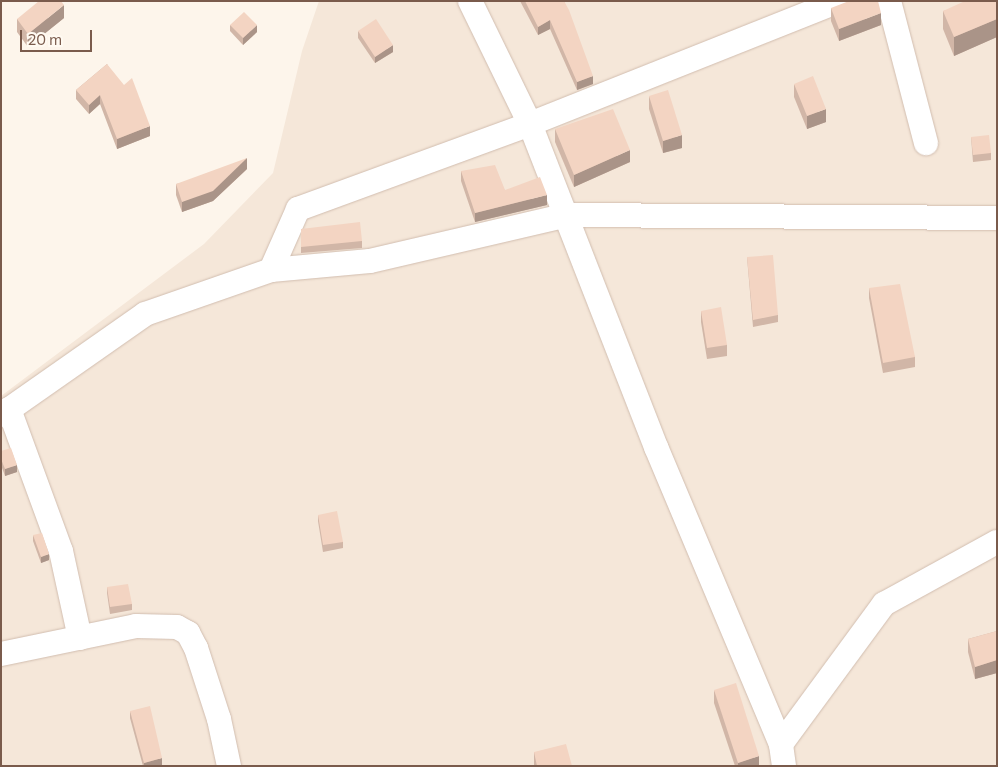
<!DOCTYPE html>
<html>
<head>
<meta charset="utf-8">
<style>
  body { margin:0 }
  #map { position:relative; width:998px; height:767px; overflow:hidden; background:#fdf5eb; font-family:Commissioner,sans-serif }
  div>[style] { position:absolute }
  .residential>* { inset:0; background:#f5e7d9 }
  .roads { filter:drop-shadow(0 0 1px #d1bdaf) drop-shadow(0 0 1px #d1bdaf) }
  .street>* { height:24px; margin:-12px; padding:0 12px; transform-origin:12px; border-radius:12px; background:#fff }
  .wall>* { inset:0; background:#d1b6a7 }
  .shaded-wall>* { inset:0; background:#aa9488 }
  .building>* { inset:0; background:#f3d4c2 }
  span { translate:-50% -50%; white-space:nowrap; text-align:center; line-height:1.15; -webkit-text-stroke:5px #fffaf2; paint-order:stroke }
  .frame { position:absolute; inset:0; border:2px solid #7a5b4c; pointer-events:none }
  .scale { position:absolute; left:20px; top:30px; width:72px; height:22px; box-sizing:border-box; border:2px solid #7a5b4c; border-top:0; padding-left:6px; font-size:15px; line-height:18px; white-space:nowrap; color:#7a5b4c; -webkit-text-stroke:4px #fffaf2; paint-order:stroke }
</style>
</head>
<body>
<div id="map">
  <div class="residential">
    <i style="clip-path:polygon(319px 1px,997px 1px,997px 766px,1px 766px,1px 396px,204px 244px,273px 173px,302px 51px)"></i>
  </div>
  <div class="roads">
    <div class="street">
      <i style="left:470px;top:1px;width:137px;rotate:64deg"></i>
      <i style="left:530px;top:124px;width:347px;rotate:68.7deg"></i>
      <i style="left:656px;top:447px;width:322px;rotate:67.2deg"></i>
      <i style="left:889px;top:1px;width:147px;rotate:75.4deg"></i>
      <i style="left:271px;top:270px;width:99px;rotate:-5.2deg"></i>
      <i style="left:370px;top:261px;width:203px;rotate:-13.1deg"></i>
      <i style="left:568px;top:215px;width:429px;rotate:0.4deg"></i>
      <i style="left:9px;top:409px;width:151px;rotate:69.9deg"></i>
      <i style="left:61px;top:551px;width:89px;rotate:77.7deg"></i>
      <i style="left:1px;top:415px;width:176px;rotate:-35deg"></i>
      <i style="left:145px;top:314px;width:133px;rotate:-19.2deg"></i>
      <i style="left:271px;top:270px;width:67px;rotate:-66.1deg"></i>
      <i style="left:298px;top:209px;width:247px;rotate:-20.1deg"></i>
      <i style="left:530px;top:124px;width:333px;rotate:-21.7deg"></i>
      <i style="left:1px;top:654px;width:138px;rotate:-11.7deg"></i>
      <i style="left:136px;top:626px;width:41px;rotate:1.4deg"></i>
      <i style="left:177px;top:627px;width:13px;rotate:29deg"></i>
      <i style="left:188px;top:633px;width:17px;rotate:62deg"></i>
      <i style="left:196px;top:648px;width:75px;rotate:72.1deg"></i>
      <i style="left:219px;top:719px;width:48px;rotate:78deg"></i>
      <i style="left:784px;top:766px;width:22px;rotate:-98deg"></i>
      <i style="left:781px;top:744px;width:174px;rotate:-53.7deg"></i>
      <i style="left:884px;top:604px;width:129px;rotate:-28.8deg"></i>
    </div>
  </div>
  <div class="wall">
    <i style="clip-path:polygon(520px 1px,564px 1px,593px 84px,577px 90px,550px 29px,538px 35px)"></i>
    <i style="clip-path:polygon(997px 1px,997px 37px,954px 56px,943px 29px,943px 11px)"></i>
    <i style="clip-path:polygon(831px 8px,881px 25px,839px 41px,831px 21px)"></i>
    <i style="clip-path:polygon(64px 18px,28px 47px,17px 32px,17px 19px)"></i>
    <i style="clip-path:polygon(230px 25px,257px 32px,243px 45px,230px 31px)"></i>
    <i style="clip-path:polygon(358px 31px,393px 52px,375px 63px,358px 38px)"></i>
    <i style="clip-path:polygon(107px 64px,150px 136px,117px 149px,100px 104px,89px 114px,76px 99px,76px 90px)"></i>
    <i style="clip-path:polygon(794px 84px,826px 122px,807px 129px,794px 97px)"></i>
    <i style="clip-path:polygon(649px 96px,682px 148px,663px 153px,649px 109px)"></i>
    <i style="clip-path:polygon(555px 129px,630px 162px,574px 187px,555px 142px)"></i>
    <i style="clip-path:polygon(971px 137px,991px 153px,991px 160px,973px 162px)"></i>
    <i style="clip-path:polygon(247px 169px,213px 201px,182px 212px,176px 195px,176px 184px)"></i>
    <i style="clip-path:polygon(461px 171px,505px 190px,547px 205px,475px 222px,461px 181px)"></i>
    <i style="clip-path:polygon(301px 229px,362px 241px,362px 248px,301px 253px)"></i>
    <i style="clip-path:polygon(747px 257px,778px 315px,778px 322px,753px 327px)"></i>
    <i style="clip-path:polygon(869px 288px,915px 357px,915px 367px,883px 373px,869px 298px)"></i>
    <i style="clip-path:polygon(701px 311px,727px 345px,727px 356px,707px 359px,701px 322px)"></i>
    <i style="clip-path:polygon(1px 451px,17px 472px,5px 476px,1px 465px)"></i>
    <i style="clip-path:polygon(318px 515px,343px 542px,343px 548px,323px 552px,318px 521px)"></i>
    <i style="clip-path:polygon(33px 535px,49px 560px,41px 563px,33px 541px)"></i>
    <i style="clip-path:polygon(107px 587px,132px 604px,132px 610px,110px 614px,107px 593px)"></i>
    <i style="clip-path:polygon(997px 631px,997px 673px,975px 679px,968px 652px,968px 639px)"></i>
    <i style="clip-path:polygon(714px 690px,759px 766px,735px 766px,714px 703px)"></i>
    <i style="clip-path:polygon(130px 711px,162px 765px,159px 766px,143px 766px,130px 718px)"></i>
    <i style="clip-path:polygon(534px 752px,572px 766px,534px 766px)"></i>
  </div>
  <div class="shaded-wall">
    <i style="clip-path:polygon(64px 5px,64px 18px,28px 47px,28px 34px)"></i>
    <i style="clip-path:polygon(881px 13px,881px 25px,839px 41px,839px 29px)"></i>
    <i style="clip-path:polygon(997px 19px,997px 37px,954px 56px,954px 37px)"></i>
    <i style="clip-path:polygon(550px 20px,550px 29px,538px 35px,538px 27px)"></i>
    <i style="clip-path:polygon(257px 25px,257px 32px,243px 45px,243px 38px)"></i>
    <i style="clip-path:polygon(393px 45px,393px 52px,375px 63px,375px 57px)"></i>
    <i style="clip-path:polygon(593px 76px,593px 84px,577px 90px,577px 82px)"></i>
    <i style="clip-path:polygon(100px 95px,100px 104px,89px 114px,89px 105px)"></i>
    <i style="clip-path:polygon(826px 109px,826px 122px,807px 129px,807px 116px)"></i>
    <i style="clip-path:polygon(150px 126px,150px 136px,117px 149px,117px 139px)"></i>
    <i style="clip-path:polygon(682px 135px,682px 148px,663px 153px,663px 141px)"></i>
    <i style="clip-path:polygon(630px 150px,630px 162px,574px 187px,574px 175px)"></i>
    <i style="clip-path:polygon(247px 158px,247px 169px,213px 201px,182px 212px,182px 202px)"></i>
    <i style="clip-path:polygon(547px 195px,547px 205px,475px 222px,475px 213px)"></i>
    <i style="clip-path:polygon(17px 465px,17px 472px,5px 476px,5px 469px)"></i>
    <i style="clip-path:polygon(49px 554px,49px 560px,41px 563px,41px 557px)"></i>
    <i style="clip-path:polygon(997px 660px,997px 673px,975px 679px,975px 667px)"></i>
    <i style="clip-path:polygon(759px 756px,759px 766px,738px 766px,738px 763px)"></i>
    <i style="clip-path:polygon(162px 758px,162px 765px,159px 766px,144px 766px,144px 763px)"></i>
  </div>
  <div class="building">
    <i style="clip-path:polygon(39px 1px,61px 1px,64px 5px,28px 34px,17px 19px)"></i>
    <i style="clip-path:polygon(525px 1px,564px 1px,569px 10px,593px 76px,577px 82px,550px 20px,538px 27px)"></i>
    <i style="clip-path:polygon(849px 1px,878px 1px,881px 13px,839px 29px,831px 8px)"></i>
    <i style="clip-path:polygon(965px 1px,997px 1px,997px 19px,954px 37px,943px 11px)"></i>
    <i style="clip-path:polygon(244px 12px,257px 25px,243px 38px,230px 25px)"></i>
    <i style="clip-path:polygon(376px 19px,393px 45px,375px 57px,358px 31px)"></i>
    <i style="clip-path:polygon(107px 64px,124px 85px,132px 78px,150px 126px,117px 139px,100px 95px,89px 105px,76px 90px)"></i>
    <i style="clip-path:polygon(813px 76px,826px 109px,807px 116px,794px 84px)"></i>
    <i style="clip-path:polygon(668px 90px,682px 135px,663px 141px,649px 96px)"></i>
    <i style="clip-path:polygon(613px 109px,630px 150px,574px 175px,555px 129px)"></i>
    <i style="clip-path:polygon(989px 135px,991px 153px,973px 155px,971px 137px)"></i>
    <i style="clip-path:polygon(247px 158px,213px 191px,182px 202px,176px 184px)"></i>
    <i style="clip-path:polygon(495px 165px,505px 190px,540px 177px,547px 195px,475px 213px,461px 171px)"></i>
    <i style="clip-path:polygon(360px 222px,362px 241px,301px 247px,301px 229px)"></i>
    <i style="clip-path:polygon(773px 255px,778px 315px,753px 320px,747px 257px)"></i>
    <i style="clip-path:polygon(900px 284px,915px 357px,883px 363px,869px 288px)"></i>
    <i style="clip-path:polygon(721px 307px,727px 345px,707px 348px,701px 311px)"></i>
    <i style="clip-path:polygon(11px 448px,17px 465px,5px 469px,1px 459px,1px 451px)"></i>
    <i style="clip-path:polygon(337px 511px,343px 542px,323px 545px,318px 515px)"></i>
    <i style="clip-path:polygon(42px 533px,49px 554px,41px 557px,33px 535px)"></i>
    <i style="clip-path:polygon(128px 584px,132px 604px,110px 607px,107px 587px)"></i>
    <i style="clip-path:polygon(997px 631px,997px 660px,975px 667px,968px 639px)"></i>
    <i style="clip-path:polygon(736px 683px,759px 756px,738px 763px,714px 690px)"></i>
    <i style="clip-path:polygon(150px 706px,162px 758px,144px 763px,130px 711px)"></i>
    <i style="clip-path:polygon(566px 744px,572px 766px,537px 766px,534px 752px)"></i>
  </div>
  <div class="frame"></div>
  <div class="scale">20 m</div>
</div>
</body>
</html>
